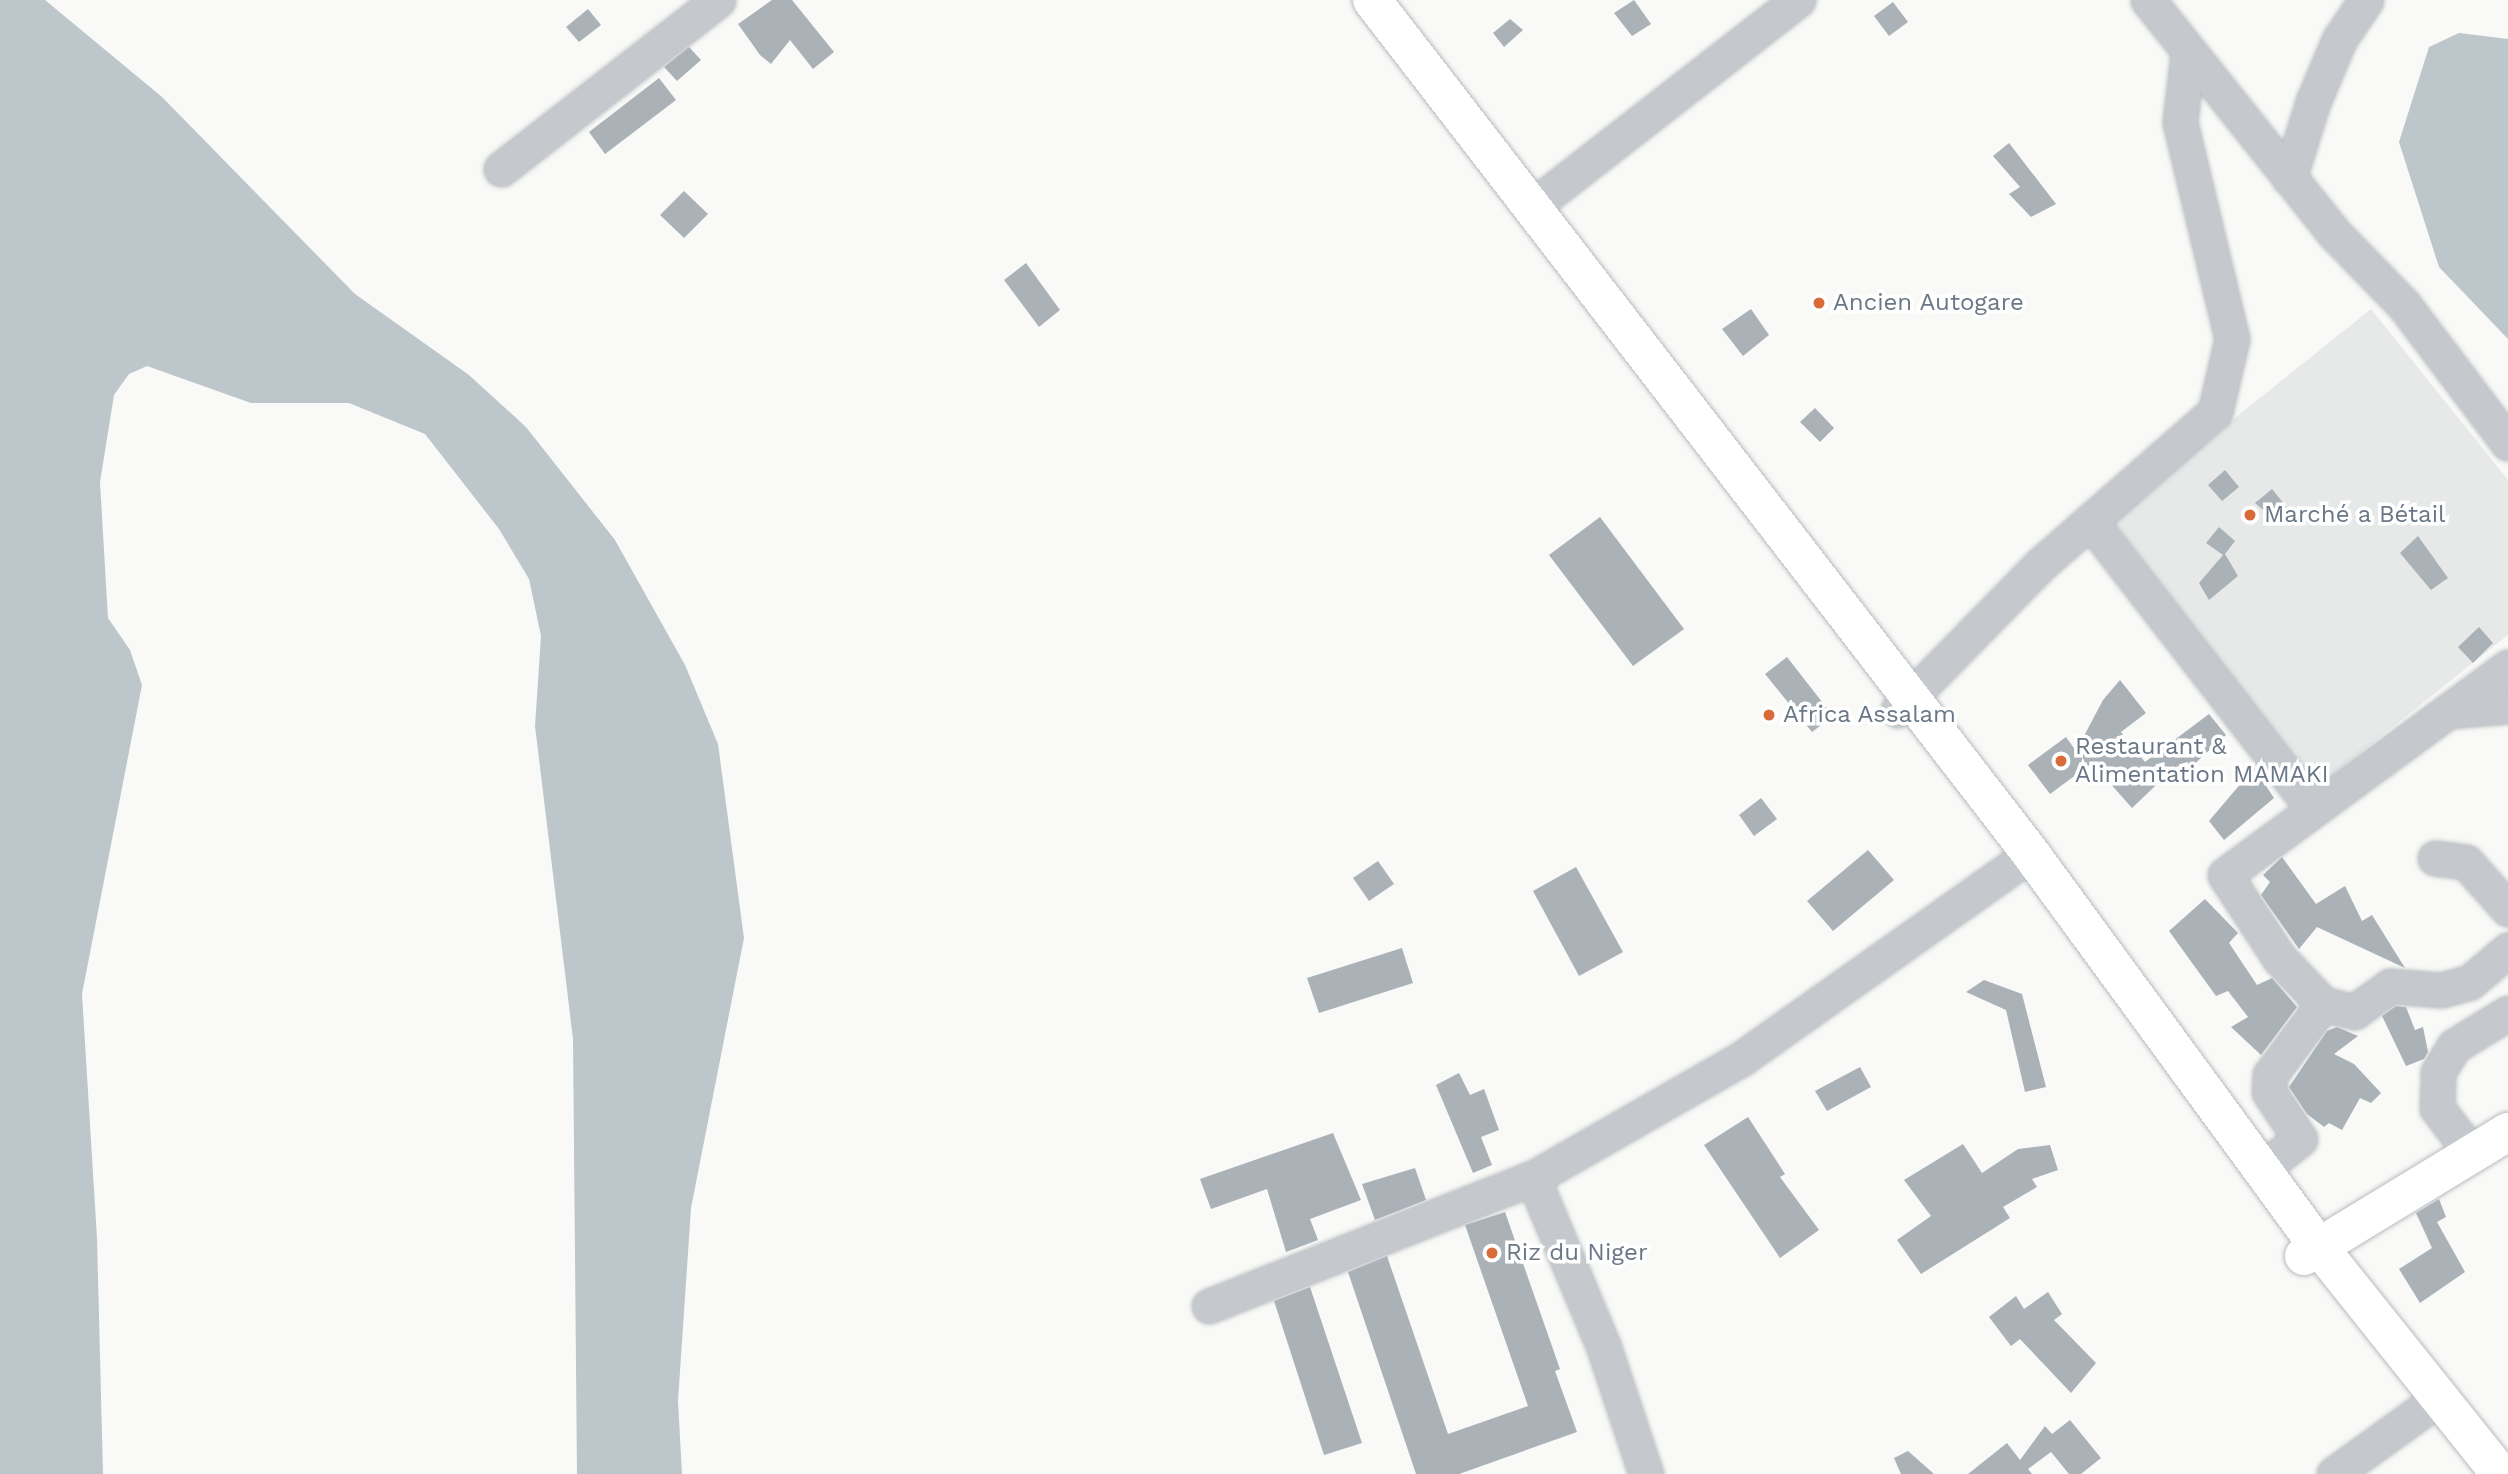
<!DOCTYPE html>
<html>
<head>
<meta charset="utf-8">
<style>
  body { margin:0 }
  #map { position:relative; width:2508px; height:1474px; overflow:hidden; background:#f9f9f7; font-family:"Work Sans",sans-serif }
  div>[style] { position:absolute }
  .built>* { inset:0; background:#e7e8e8 }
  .water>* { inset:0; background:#bdc6cb }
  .building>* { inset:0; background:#aab1b7 }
  .roads { filter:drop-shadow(0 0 2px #b8bcc0) drop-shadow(0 0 2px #b8bcc0) }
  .minor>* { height:33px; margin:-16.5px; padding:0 16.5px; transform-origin:16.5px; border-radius:16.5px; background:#c5c8cc }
  .major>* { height:38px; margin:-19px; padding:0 19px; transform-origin:19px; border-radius:19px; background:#fff }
  .dots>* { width:19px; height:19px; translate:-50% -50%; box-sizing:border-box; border:4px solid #fff; border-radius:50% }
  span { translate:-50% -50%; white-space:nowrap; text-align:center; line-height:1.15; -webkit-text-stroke:7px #fff; paint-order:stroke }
  .poi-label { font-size:24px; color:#6a7786 }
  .left { translate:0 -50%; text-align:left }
</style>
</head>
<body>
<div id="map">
  <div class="built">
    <i style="clip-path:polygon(2371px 309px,2508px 480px,2508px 635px,2316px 788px,2110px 518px)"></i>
  </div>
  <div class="water">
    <i style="clip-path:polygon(0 0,45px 0,162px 97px,355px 294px,469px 375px,526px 427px,615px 540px,685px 665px,718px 744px,744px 938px,691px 1208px,678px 1401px,682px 1474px,577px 1474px,573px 1039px,535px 726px,541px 636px,529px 579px,499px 529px,425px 434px,349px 403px,251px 403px,147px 366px,129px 374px,114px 395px,100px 482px,108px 618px,130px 650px,142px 685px,82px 994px,97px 1238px,103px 1474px,0 1474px)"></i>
    <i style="clip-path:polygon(2459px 33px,2508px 39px,2508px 339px,2439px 267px,2399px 142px,2429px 47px)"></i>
  </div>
  <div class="building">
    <i style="clip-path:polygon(772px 0,792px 0,834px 52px,813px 69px,790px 40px,771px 64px,760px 55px,738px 24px)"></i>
    <i style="clip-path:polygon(1634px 0,1651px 24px,1632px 36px,1614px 13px)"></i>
    <i style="clip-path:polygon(1893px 2px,1908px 22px,1889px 36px,1874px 16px)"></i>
    <i style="clip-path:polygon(588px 9px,601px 25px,579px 42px,566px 27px)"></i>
    <i style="clip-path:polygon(1510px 19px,1523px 30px,1504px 47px,1493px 33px)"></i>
    <i style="clip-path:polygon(689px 47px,701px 60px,677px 81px,664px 67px)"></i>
    <i style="clip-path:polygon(659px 78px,676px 100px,605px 154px,589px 132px)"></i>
    <i style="clip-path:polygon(2009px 143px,2056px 204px,2031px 217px,2009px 194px,2020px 187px,1993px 156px)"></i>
    <i style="clip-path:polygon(684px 191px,708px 214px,684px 238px,660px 215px)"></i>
    <i style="clip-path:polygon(1026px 263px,1060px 310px,1039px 327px,1004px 280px)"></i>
    <i style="clip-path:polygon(1751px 309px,1769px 335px,1743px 356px,1722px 329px)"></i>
    <i style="clip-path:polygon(1815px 408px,1834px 428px,1820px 442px,1800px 422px)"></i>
    <i style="clip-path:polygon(2225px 470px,2239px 487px,2222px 501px,2208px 485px)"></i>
    <i style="clip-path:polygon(2272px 489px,2288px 509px,2275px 520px,2255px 503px)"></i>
    <i style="clip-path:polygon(1600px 517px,1684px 629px,1633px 666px,1549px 555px)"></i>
    <i style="clip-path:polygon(2219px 527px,2235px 541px,2225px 554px,2238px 576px,2209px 600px,2199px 583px,2223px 555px,2206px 543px)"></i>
    <i style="clip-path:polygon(2418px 536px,2448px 578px,2431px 590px,2400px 553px)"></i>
    <i style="clip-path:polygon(2479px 627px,2493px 643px,2473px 663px,2458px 647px)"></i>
    <i style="clip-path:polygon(1787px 657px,1833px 716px,1812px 732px,1765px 674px)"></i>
    <i style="clip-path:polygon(2120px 680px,2146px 713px,2121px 732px,2145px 762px,2209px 714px,2226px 735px,2178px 779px,2172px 770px,2132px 808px,2092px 763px,2050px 794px,2028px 765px,2066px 737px,2076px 751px,2103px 700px)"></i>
    <i style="clip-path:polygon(2254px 768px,2274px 798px,2224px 840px,2209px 821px)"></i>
    <i style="clip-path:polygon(1761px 798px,1777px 819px,1754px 836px,1739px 815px)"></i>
    <i style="clip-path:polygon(1868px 850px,1894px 880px,1833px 931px,1807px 901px)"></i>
    <i style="clip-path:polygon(2282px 857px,2316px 904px,2345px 886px,2362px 921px,2372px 915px,2405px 968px,2317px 927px,2299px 949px,2261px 895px,2270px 882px,2263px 875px)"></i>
    <i style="clip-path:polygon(1378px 861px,1394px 884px,1369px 901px,1353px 878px)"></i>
    <i style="clip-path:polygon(1576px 867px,1623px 952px,1579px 976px,1533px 891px)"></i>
    <i style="clip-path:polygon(2205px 899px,2238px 933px,2229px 943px,2257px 985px,2272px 978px,2297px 1007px,2261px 1055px,2231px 1027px,2248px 1017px,2228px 991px,2216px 996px,2169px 931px)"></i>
    <i style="clip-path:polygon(1402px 948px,1413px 983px,1319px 1013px,1307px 978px)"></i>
    <i style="clip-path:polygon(1984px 980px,2022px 994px,2046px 1087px,2025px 1092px,2006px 1010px,1966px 992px)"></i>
    <i style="clip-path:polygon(2396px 1006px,2406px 1007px,2415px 1030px,2423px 1027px,2428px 1052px,2424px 1059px,2406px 1066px,2382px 1016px)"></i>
    <i style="clip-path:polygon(2337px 1027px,2358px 1036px,2334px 1054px,2354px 1064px,2381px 1093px,2371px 1103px,2360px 1098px,2342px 1130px,2329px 1123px,2324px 1127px,2307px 1114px,2289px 1087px,2327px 1031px)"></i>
    <i style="clip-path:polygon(1860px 1067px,1871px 1087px,1827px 1111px,1815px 1091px)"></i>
    <i style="clip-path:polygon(1459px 1073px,1470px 1095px,1484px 1089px,1499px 1130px,1481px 1137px,1492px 1165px,1473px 1173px,1436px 1085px)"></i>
    <i style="clip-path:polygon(1748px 1117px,1785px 1174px,1780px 1177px,1819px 1230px,1780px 1258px,1704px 1145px)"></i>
    <i style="clip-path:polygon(1333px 1133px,1361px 1200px,1310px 1219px,1318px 1240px,1286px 1252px,1267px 1189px,1211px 1209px,1200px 1179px)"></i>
    <i style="clip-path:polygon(1963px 1144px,1982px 1173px,2018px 1149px,2050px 1145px,2058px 1170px,2032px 1179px,2037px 1187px,2003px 1207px,2010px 1218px,1921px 1274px,1897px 1240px,1931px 1216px,1904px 1180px)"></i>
    <i style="clip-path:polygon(1415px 1168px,1426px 1200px,1375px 1220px,1362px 1184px)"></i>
    <i style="clip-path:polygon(2439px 1199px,2446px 1217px,2437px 1222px,2465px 1272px,2420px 1303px,2399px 1269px,2432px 1248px,2416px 1213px)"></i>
    <i style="clip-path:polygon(1505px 1212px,1560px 1369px,1555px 1371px,1577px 1432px,1459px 1474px,1416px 1474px,1348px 1272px,1387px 1256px,1448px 1434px,1528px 1406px,1465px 1225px)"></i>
    <i style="clip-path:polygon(1310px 1287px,1362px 1443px,1324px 1455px,1274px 1301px)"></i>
    <i style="clip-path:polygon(2048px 1292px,2062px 1314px,2054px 1320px,2096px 1363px,2071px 1393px,2020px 1339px,2011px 1346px,1989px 1317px,2016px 1296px,2024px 1309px)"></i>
    <i style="clip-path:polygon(2070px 1420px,2101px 1458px,2081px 1474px,2069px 1474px,2051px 1452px,2028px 1469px,2032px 1474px,1968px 1474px,2007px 1443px,2020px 1460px,2045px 1426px,2052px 1434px)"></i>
    <i style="clip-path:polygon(1908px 1451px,1934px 1474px,1901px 1474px,1894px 1458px)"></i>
  </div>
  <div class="roads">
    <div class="minor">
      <i style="left:2148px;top:0;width:297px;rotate:51.4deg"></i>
      <i style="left:2333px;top:232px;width:102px;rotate:45.8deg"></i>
      <i style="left:2404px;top:305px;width:173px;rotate:53deg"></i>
      <i style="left:501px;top:169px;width:275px;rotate:-37.9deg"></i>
      <i style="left:2289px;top:178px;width:80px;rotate:-72.5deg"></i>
      <i style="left:2313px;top:102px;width:67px;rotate:-67.2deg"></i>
      <i style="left:2339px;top:40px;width:48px;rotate:-56deg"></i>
      <i style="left:1533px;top:206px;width:336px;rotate:-37.9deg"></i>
      <i style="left:2090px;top:521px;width:364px;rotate:52.2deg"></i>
      <i style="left:2508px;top:667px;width:351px;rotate:143.7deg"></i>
      <i style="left:2225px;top:875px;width:100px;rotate:56.8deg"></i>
      <i style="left:2280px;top:959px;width:62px;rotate:46.3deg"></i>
      <i style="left:2323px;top:1004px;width:32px;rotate:14deg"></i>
      <i style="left:2354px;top:1012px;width:44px;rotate:-35.8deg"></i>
      <i style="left:2390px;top:986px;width:51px;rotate:4.5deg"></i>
      <i style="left:2441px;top:990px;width:30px;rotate:-15deg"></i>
      <i style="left:2470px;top:982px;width:50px;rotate:-40.1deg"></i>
      <i style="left:1898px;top:710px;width:203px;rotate:-45.6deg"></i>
      <i style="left:2040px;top:565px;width:232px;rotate:-41.2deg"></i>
      <i style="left:2215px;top:412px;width:75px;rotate:-76.9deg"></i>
      <i style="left:2232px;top:339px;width:223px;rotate:-103.5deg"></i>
      <i style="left:2180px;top:122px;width:69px;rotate:-83.4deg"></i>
      <i style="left:2448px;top:711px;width:60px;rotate:-4.8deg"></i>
      <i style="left:2435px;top:858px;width:31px;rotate:7deg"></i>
      <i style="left:2466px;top:862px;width:63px;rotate:48.2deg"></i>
      <i style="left:2472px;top:1154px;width:58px;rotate:-127.3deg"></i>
      <i style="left:2437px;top:1108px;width:36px;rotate:-88deg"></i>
      <i style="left:2438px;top:1072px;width:31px;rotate:-58deg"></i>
      <i style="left:2454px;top:1046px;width:63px;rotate:-31.4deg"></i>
      <i style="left:2262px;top:1169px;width:48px;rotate:-38.3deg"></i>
      <i style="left:2300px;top:1139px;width:56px;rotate:-123.4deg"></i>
      <i style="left:2269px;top:1092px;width:17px;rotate:-87deg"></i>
      <i style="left:2270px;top:1075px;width:89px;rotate:-53.3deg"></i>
      <i style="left:1533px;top:1178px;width:184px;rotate:67.3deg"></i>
      <i style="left:1604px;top:1348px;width:133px;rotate:71.6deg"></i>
      <i style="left:1209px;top:1306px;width:348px;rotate:-21.6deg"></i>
      <i style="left:1533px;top:1178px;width:240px;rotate:-29.8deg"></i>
      <i style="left:1741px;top:1059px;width:355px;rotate:-35.3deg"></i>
      <i style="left:2334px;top:1474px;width:111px;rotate:-35.8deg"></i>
    </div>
    <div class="major">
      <i style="left:1372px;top:0;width:1079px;rotate:52.34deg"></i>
      <i style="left:2031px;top:854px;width:487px;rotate:53.8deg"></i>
      <i style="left:2319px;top:1247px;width:290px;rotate:51.4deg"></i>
      <i style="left:2304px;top:1256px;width:239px;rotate:-31.3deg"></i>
    </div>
  </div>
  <div class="dots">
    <i style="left:1819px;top:303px;background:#d86b38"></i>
    <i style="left:2250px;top:515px;background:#d86b38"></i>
    <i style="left:1769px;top:715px;background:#d86b38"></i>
    <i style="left:2061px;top:761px;background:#d86b38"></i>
    <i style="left:1492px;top:1253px;background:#d86b38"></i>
  </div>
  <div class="poi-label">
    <span class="left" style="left:1833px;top:303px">Ancien Autogare</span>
    <span class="left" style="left:2264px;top:515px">Marché a Bétail</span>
    <span class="left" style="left:1783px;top:715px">Africa Assalam</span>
    <span class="left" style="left:2075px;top:761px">Restaurant &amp;<br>Alimentation MAMAKI</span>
    <span class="left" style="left:1506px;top:1253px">Riz du Niger</span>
  </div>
</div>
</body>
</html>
